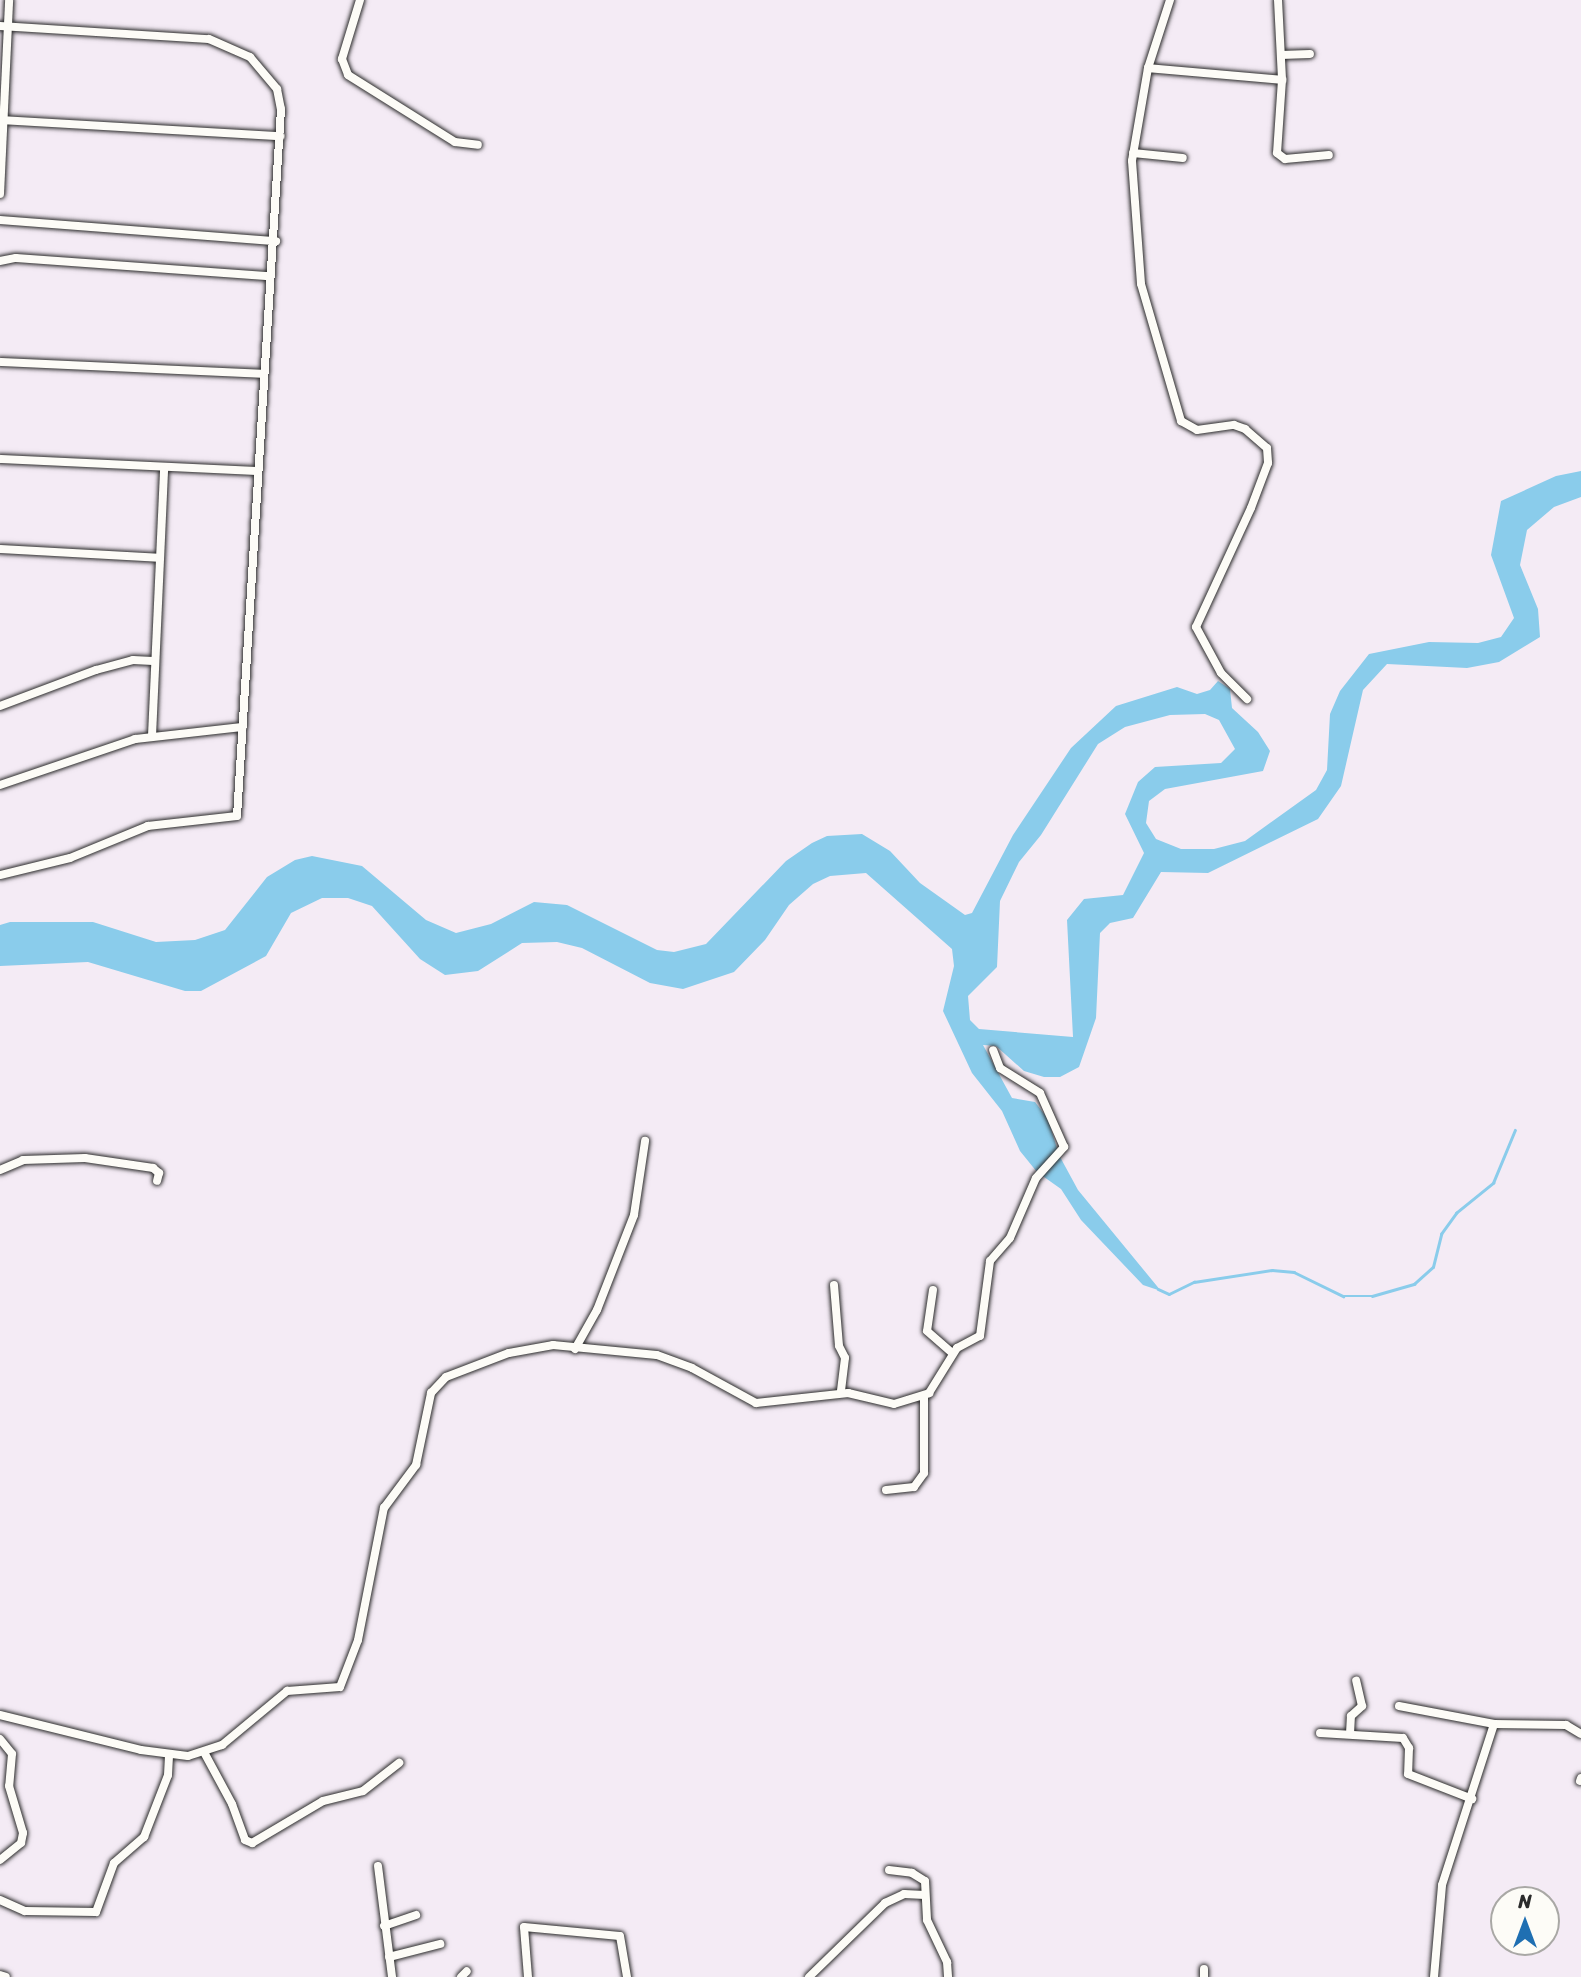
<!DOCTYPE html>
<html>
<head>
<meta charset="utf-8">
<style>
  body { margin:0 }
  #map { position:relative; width:1581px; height:1977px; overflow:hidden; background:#f4ebf5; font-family:Sriracha,sans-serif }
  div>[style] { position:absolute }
  .water>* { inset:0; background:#8acceb }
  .stream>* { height:2.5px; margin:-1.25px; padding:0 1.25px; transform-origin:1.25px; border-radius:1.25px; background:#8acceb }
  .roads { filter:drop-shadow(0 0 2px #2b2b2b) drop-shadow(0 0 2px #2b2b2b) }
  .street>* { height:8px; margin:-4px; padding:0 4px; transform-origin:4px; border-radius:4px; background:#fdfcf7 }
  span { translate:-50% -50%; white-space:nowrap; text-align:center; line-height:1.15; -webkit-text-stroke:5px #fdfcf7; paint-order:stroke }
  .north { position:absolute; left:1490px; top:1886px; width:70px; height:70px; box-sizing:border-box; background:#fdfcf7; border:2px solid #a9a8a5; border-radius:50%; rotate:0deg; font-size:19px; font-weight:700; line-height:28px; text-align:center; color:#2b2b2b }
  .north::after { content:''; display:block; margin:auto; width:24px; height:32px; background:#1f6fb2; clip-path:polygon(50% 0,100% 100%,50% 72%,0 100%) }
</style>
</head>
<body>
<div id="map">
  <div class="water">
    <i style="clip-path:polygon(evenodd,1581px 471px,1581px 497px,1554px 507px,1527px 530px,1520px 565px,1538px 609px,1540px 637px,1499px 662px,1467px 668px,1387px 664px,1363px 690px,1341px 786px,1318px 819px,1208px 873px,1161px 872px,1133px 918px,1110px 923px,1100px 933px,1096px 1018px,1079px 1067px,1060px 1077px,1044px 1077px,1024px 1071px,996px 1046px,983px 1045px,1012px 1098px,1035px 1102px,1048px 1119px,1059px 1155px,1078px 1190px,1161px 1291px,1143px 1285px,1081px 1220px,1061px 1189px,1037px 1172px,1020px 1151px,1002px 1111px,972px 1073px,943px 1011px,954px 966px,952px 949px,866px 873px,830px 876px,813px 884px,789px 905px,765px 940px,734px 972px,683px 989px,650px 983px,582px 948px,557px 942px,522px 943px,478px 971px,445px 975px,420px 959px,372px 906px,348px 898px,322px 898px,291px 913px,266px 956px,201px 991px,185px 991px,88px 962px,0 966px,0 925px,10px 922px,93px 922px,156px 942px,195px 940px,225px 930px,267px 877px,295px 860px,312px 856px,362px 866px,426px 920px,456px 933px,491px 924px,534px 902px,567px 905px,657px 950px,674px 952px,706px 944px,786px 861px,812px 843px,827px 836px,862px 834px,890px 851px,920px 883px,965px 915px,972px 913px,1013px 835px,1071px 748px,1116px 706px,1177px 687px,1197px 694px,1210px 690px,1218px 681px,1230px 689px,1232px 708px,1258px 732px,1270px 751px,1263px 771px,1165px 789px,1149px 801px,1146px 823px,1156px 839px,1181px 849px,1214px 849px,1245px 841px,1316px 790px,1327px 770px,1330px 714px,1340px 691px,1369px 654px,1429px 642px,1478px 643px,1501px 637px,1514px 618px,1491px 555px,1501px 501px,1556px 476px,1581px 471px,1205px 714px,1219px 720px,1235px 749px,1221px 763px,1155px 767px,1138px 782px,1125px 814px,1144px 853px,1123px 895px,1084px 899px,1067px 920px,1073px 1037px,979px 1029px,970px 1020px,968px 996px,997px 967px,1000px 901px,1019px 862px,1041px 835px,1098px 744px,1125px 727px,1170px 715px,1205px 714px)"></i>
  </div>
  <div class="stream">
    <i style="left:1158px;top:1289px;width:12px;rotate:24deg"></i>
    <i style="left:1169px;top:1294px;width:28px;rotate:-26deg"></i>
    <i style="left:1194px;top:1282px;width:79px;rotate:-8.7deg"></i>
    <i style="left:1272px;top:1270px;width:22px;rotate:5deg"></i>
    <i style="left:1294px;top:1272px;width:55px;rotate:26.1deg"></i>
    <i style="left:1343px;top:1296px;width:29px"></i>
    <i style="left:1372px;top:1296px;width:44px;rotate:-15.9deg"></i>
    <i style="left:1414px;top:1284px;width:25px;rotate:-42deg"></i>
    <i style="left:1433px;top:1267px;width:34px;rotate:-76deg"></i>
    <i style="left:1441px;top:1234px;width:26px;rotate:-54deg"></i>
    <i style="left:1456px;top:1213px;width:48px;rotate:-39deg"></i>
    <i style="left:1493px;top:1183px;width:57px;rotate:-67.5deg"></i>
  </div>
  <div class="roads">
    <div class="street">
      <i style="left:360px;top:0;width:62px;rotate:107deg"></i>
      <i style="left:342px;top:59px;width:17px;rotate:69deg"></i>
      <i style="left:348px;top:75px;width:126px;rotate:32.1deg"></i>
      <i style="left:455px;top:142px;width:23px;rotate:7deg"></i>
      <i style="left:1170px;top:0;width:71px;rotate:107.9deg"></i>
      <i style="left:1148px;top:68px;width:94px;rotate:99.8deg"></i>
      <i style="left:1132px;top:161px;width:123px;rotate:85.8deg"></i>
      <i style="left:1141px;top:284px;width:143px;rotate:73.7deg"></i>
      <i style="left:1181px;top:421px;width:18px;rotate:29deg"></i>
      <i style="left:1197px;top:430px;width:37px;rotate:-8deg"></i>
      <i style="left:1234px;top:425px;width:12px;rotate:20deg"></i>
      <i style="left:1245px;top:429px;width:29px;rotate:41deg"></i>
      <i style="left:1267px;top:448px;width:15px;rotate:86deg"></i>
      <i style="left:1268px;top:463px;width:48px;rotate:110.7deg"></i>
      <i style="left:1251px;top:508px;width:131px;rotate:114.8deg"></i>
      <i style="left:1196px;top:627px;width:52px;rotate:61.5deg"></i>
      <i style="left:1221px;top:673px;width:37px;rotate:45deg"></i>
      <i style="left:1278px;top:0;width:80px;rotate:87.1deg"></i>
      <i style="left:1282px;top:80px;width:73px;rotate:93.9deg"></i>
      <i style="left:1277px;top:153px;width:10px;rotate:37deg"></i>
      <i style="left:1285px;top:159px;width:44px;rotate:-5.2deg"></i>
      <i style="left:0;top:26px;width:209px;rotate:3.6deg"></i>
      <i style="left:209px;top:39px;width:45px;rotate:23.7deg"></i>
      <i style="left:250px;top:57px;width:42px;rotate:49.8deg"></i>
      <i style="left:277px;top:89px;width:20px;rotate:79deg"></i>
      <i style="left:281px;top:109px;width:708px;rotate:93.56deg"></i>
      <i style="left:237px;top:816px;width:90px;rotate:173.6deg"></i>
      <i style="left:148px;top:826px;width:84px;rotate:157.7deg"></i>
      <i style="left:70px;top:858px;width:72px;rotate:166.3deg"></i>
      <i style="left:1281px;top:55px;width:29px;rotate:-2deg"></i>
      <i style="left:1148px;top:68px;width:135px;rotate:5.1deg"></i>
      <i style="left:0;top:120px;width:281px;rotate:3.3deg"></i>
      <i style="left:1133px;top:153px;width:50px;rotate:5.7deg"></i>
      <i style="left:0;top:194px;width:194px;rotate:-87.3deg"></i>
      <i style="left:0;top:220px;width:277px;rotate:4.4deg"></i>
      <i style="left:0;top:261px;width:16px;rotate:-11deg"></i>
      <i style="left:16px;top:258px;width:254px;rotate:4.1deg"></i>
      <i style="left:0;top:362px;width:263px;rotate:2.6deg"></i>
      <i style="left:0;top:459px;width:258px;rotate:2.7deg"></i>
      <i style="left:0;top:549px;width:159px;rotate:3.2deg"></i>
      <i style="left:0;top:706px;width:103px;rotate:-20.6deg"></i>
      <i style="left:96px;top:670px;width:38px;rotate:-15deg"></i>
      <i style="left:133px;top:660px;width:20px;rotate:3deg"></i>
      <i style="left:152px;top:736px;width:268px;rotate:-87.4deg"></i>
      <i style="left:0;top:785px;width:143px;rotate:-18.8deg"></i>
      <i style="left:135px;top:739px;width:108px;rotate:-6.4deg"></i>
      <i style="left:0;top:1170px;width:25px;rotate:-23deg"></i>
      <i style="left:23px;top:1160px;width:62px;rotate:-1.8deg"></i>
      <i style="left:85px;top:1158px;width:69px;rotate:8.4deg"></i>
      <i style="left:153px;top:1168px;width:8px;rotate:40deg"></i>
      <i style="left:159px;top:1173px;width:8px;rotate:104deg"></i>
      <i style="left:834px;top:1285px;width:61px;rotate:85.3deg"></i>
      <i style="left:839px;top:1346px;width:13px;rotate:63deg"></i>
      <i style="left:845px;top:1358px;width:35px;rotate:97deg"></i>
      <i style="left:933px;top:1290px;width:41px;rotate:98.3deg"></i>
      <i style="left:927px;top:1331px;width:33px;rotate:41deg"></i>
      <i style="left:575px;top:1349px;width:45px;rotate:-60.6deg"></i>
      <i style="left:597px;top:1310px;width:102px;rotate:-68.7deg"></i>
      <i style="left:634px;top:1215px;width:75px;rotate:-81.5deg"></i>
      <i style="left:886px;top:1490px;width:28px;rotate:-6deg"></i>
      <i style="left:914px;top:1487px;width:17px;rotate:-54deg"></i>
      <i style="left:924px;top:1473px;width:77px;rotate:-90deg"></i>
      <i style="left:1399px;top:1706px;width:97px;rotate:10.7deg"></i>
      <i style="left:1494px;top:1724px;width:72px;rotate:0.8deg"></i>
      <i style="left:1566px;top:1725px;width:17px;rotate:31deg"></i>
      <i style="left:0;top:1715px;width:145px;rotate:13.9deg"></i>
      <i style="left:141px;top:1750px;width:47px;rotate:7.3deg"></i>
      <i style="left:188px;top:1756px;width:36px;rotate:-18deg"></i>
      <i style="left:222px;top:1745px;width:85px;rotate:-39.7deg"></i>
      <i style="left:287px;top:1691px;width:53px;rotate:-4.3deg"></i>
      <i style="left:340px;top:1687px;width:50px;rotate:-69deg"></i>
      <i style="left:358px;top:1640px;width:135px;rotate:-78.9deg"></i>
      <i style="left:384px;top:1508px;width:54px;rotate:-53.3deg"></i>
      <i style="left:416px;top:1465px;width:74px;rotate:-78.2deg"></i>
      <i style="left:431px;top:1393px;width:22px;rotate:-47deg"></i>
      <i style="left:446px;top:1377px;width:67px;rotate:-20.9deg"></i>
      <i style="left:509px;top:1353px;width:45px;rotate:-10.3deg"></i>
      <i style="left:553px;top:1345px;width:104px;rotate:5.5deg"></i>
      <i style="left:657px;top:1355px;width:37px;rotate:20deg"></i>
      <i style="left:692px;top:1368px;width:73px;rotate:28.7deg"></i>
      <i style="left:756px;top:1403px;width:93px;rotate:-6.2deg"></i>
      <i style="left:848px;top:1393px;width:47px;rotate:13.4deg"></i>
      <i style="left:894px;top:1404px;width:37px;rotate:-17deg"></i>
      <i style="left:929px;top:1393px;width:53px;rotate:-58.1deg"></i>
      <i style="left:957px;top:1348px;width:26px;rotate:-28deg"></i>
      <i style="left:980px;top:1336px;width:76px;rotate:-82.4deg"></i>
      <i style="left:990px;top:1261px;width:30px;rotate:-49deg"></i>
      <i style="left:1010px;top:1238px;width:65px;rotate:-66.6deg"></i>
      <i style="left:1036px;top:1178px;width:42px;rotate:-47.9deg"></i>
      <i style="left:1064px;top:1147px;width:59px;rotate:-114deg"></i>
      <i style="left:1040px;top:1093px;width:47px;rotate:-148deg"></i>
      <i style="left:1000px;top:1068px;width:19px;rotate:-111deg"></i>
      <i style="left:1320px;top:1733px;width:83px;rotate:3.4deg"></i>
      <i style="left:1403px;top:1738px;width:12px;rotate:59deg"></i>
      <i style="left:1409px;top:1748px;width:26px;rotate:92deg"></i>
      <i style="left:1408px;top:1774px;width:69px;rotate:21.3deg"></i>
      <i style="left:1350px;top:1734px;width:18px;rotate:-87deg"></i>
      <i style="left:1351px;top:1716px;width:15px;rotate:-42deg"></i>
      <i style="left:1362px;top:1706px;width:26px;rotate:-103deg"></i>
      <i style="left:0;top:1739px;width:19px;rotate:51deg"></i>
      <i style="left:12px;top:1754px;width:32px;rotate:95deg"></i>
      <i style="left:9px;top:1786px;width:49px;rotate:73.4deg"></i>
      <i style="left:23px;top:1833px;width:10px;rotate:101deg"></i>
      <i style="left:21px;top:1843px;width:27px;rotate:141deg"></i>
      <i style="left:205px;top:1754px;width:57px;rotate:61.6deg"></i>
      <i style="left:232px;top:1804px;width:38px;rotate:70deg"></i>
      <i style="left:245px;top:1840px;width:8px;rotate:23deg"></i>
      <i style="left:252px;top:1843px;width:82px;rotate:-30.6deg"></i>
      <i style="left:323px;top:1801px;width:41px;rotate:-14deg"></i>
      <i style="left:363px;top:1791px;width:46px;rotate:-37.9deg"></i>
      <i style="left:1580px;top:1781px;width:3px;rotate:-72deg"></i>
      <i style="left:378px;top:1866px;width:112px;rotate:82.8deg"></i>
      <i style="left:889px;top:1870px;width:23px;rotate:7deg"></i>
      <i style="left:912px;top:1873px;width:15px;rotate:32deg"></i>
      <i style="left:925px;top:1881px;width:39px;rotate:87deg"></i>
      <i style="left:927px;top:1920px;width:47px;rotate:64.5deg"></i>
      <i style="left:947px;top:1962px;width:15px;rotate:86deg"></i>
      <i style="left:0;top:1900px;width:27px;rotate:24deg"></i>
      <i style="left:25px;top:1911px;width:71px;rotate:0.8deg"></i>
      <i style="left:96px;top:1912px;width:52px;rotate:-69.8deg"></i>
      <i style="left:114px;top:1863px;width:40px;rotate:-41deg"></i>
      <i style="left:144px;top:1837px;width:66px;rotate:-68.8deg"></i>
      <i style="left:168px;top:1775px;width:20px;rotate:-87deg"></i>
      <i style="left:384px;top:1926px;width:34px;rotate:-19deg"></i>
      <i style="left:389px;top:1957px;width:53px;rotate:-14.3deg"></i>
      <i style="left:1204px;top:1969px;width:8px;rotate:90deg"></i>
      <i style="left:0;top:1975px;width:6px;rotate:18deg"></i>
      <i style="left:461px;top:1977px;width:8px;rotate:-45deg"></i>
      <i style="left:528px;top:1977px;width:50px;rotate:-94.6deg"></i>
      <i style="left:524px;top:1927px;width:96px;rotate:5.4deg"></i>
      <i style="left:620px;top:1936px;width:42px;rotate:80.3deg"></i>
      <i style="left:809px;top:1977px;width:106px;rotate:-44.2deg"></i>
      <i style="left:885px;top:1903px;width:21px;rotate:-25deg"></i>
      <i style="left:904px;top:1894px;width:21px;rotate:3deg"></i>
      <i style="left:1434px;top:1977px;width:92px;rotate:-85deg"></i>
      <i style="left:1442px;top:1885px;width:169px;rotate:-72.1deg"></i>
    </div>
  </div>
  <div class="north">N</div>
</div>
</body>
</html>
